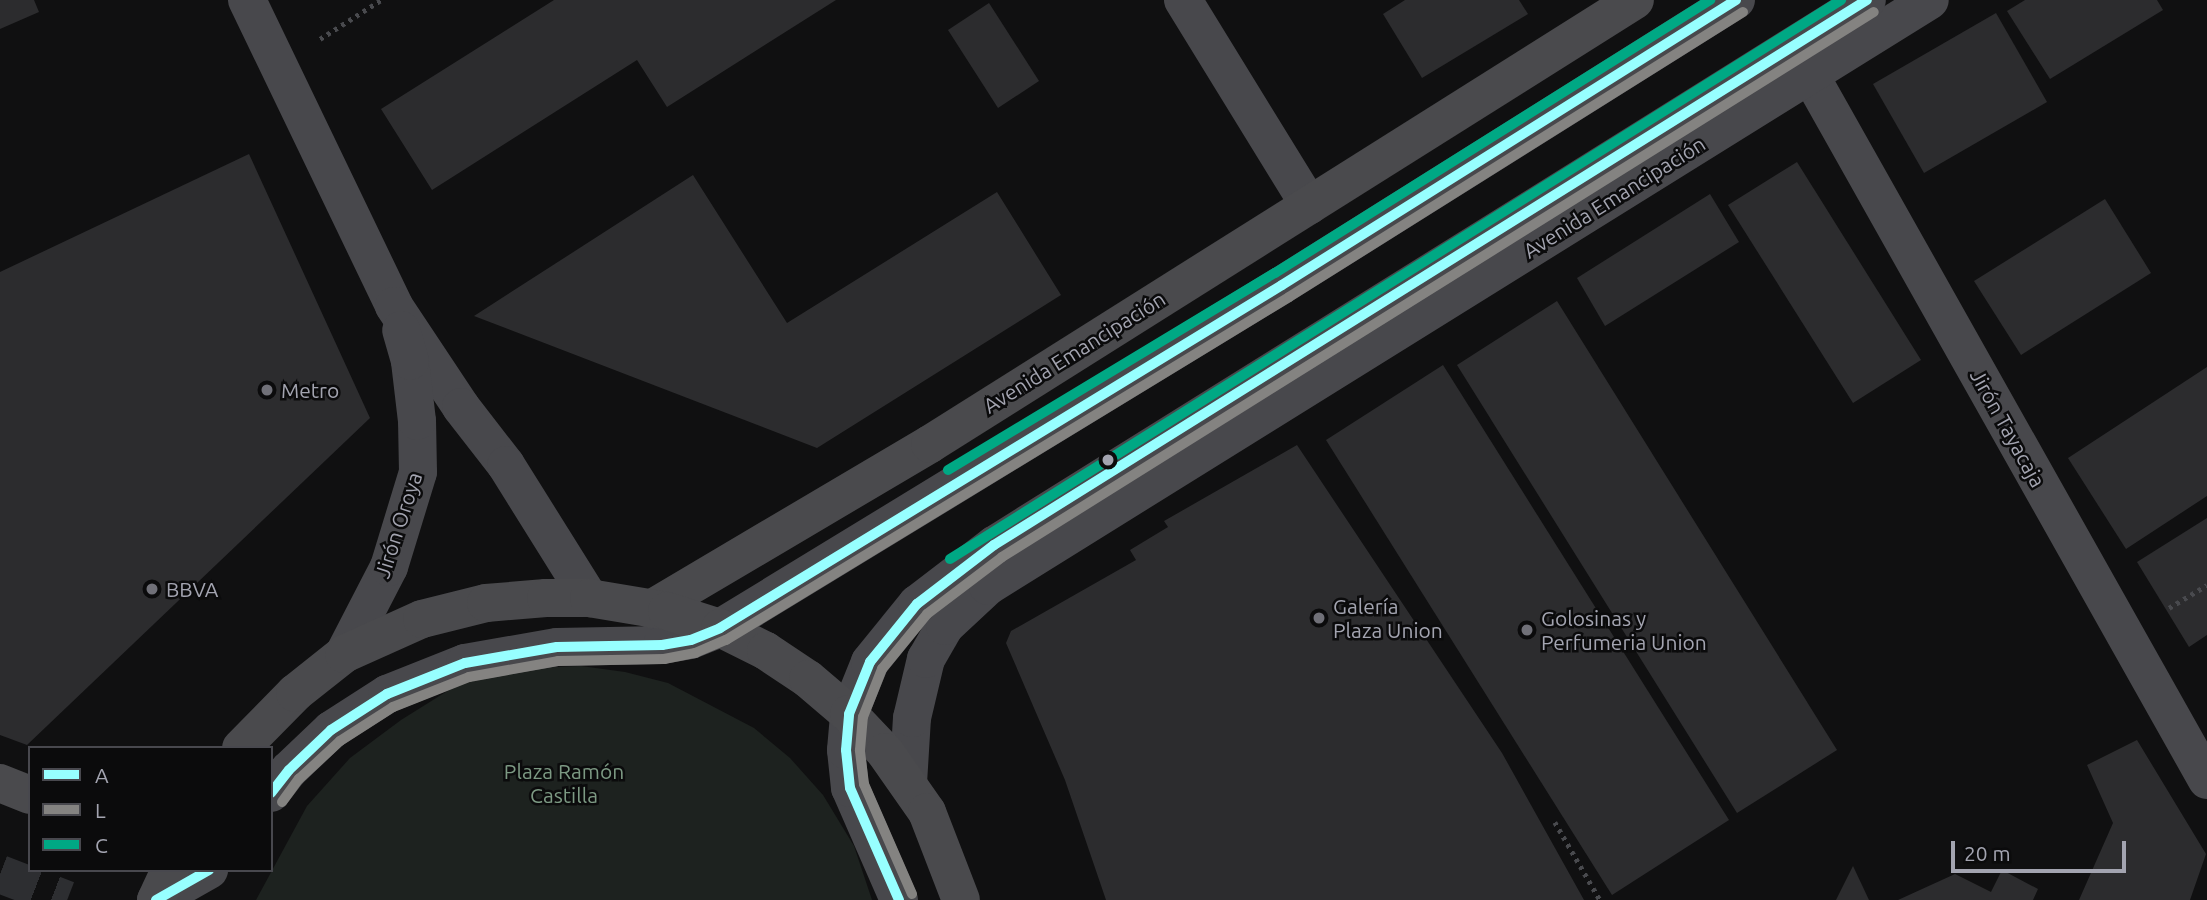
<!DOCTYPE html>
<html>
<head>
<meta charset="utf-8">
<style>
  body { margin:0 }
  #map { position:relative; width:2207px; height:900px; overflow:hidden; background:#101011; font-family:Ubuntu,sans-serif }
  div>[style] { position:absolute }
  .green>* { inset:0; background:#1d221f }
  .building>* { inset:0; background:#2c2c2e }
  .major-tunnel>* { height:38px; margin-top:-19px; transform-origin:0; background:repeating-linear-gradient(90deg,#2d2e31 0 38px,transparent 0 57px) }
  .path>* { height:4.5px; margin-top:-2.25px; transform-origin:0; background:repeating-linear-gradient(90deg,#494a4e 0 3.5px,transparent 0 8.5px) }
  .minor>* { height:38px; margin:-19px; padding:0 19px; transform-origin:19px; border-radius:19px; background:#48484c }
  .major>* { height:38px; margin:-19px; padding:0 19px; transform-origin:19px; border-radius:19px; background:#4a4a4d }
  .bus-1>* { height:10px; margin:-5px; padding:0 5px; transform-origin:5px; border-radius:5px; background:#97ffff }
  .bus-2>* { height:10px; margin:-5px; padding:0 5px; transform-origin:5px; border-radius:5px; background:#848381 }
  .bus-3>* { height:10px; margin:-5px; padding:0 5px; transform-origin:5px; border-radius:5px; background:#00a884 }
  .dots>* { width:19px; height:19px; translate:-50% -50%; box-sizing:border-box; border:4px solid #0b0b0c; border-radius:50% }
  span { translate:-50% -50%; white-space:nowrap; text-align:center; line-height:1.15; -webkit-text-stroke:5px #0b0b0c; paint-order:stroke }
  .street-label { font-size:21px; color:#a3a4b0 }
  .poi-label { font-size:21px; color:#a3a4b0 }
  .left { translate:0 -50%; text-align:left }
  .park-label { font-size:21px; color:#7c9983 }
  .legend { position:absolute; left:28px; top:746px; width:245px; height:126px; box-sizing:border-box; background:#0b0b0c; border:2px solid #48484e; margin:0; padding:9px 12px; list-style:none; font-size:21px; color:#a3a4b0 }
  .legend li { display:flex; align-items:center; gap:14px; height:35px }
  .legend b { width:35px; border:2px solid #48484e }
  .scale { position:absolute; left:1951px; top:841px; width:175px; height:32px; box-sizing:border-box; border:4px solid #a3a4b0; border-top:0; padding-left:9px; font-size:21px; line-height:24px; white-space:nowrap; color:#a3a4b0; -webkit-text-stroke:5px #0b0b0c; paint-order:stroke }
</style>
</head>
<body>
<div id="map">
  <div class="green">
    <i style="clip-path:polygon(581px 666px,625px 672px,668px 683px,754px 728px,790px 758px,823px 795px,854px 846px,872px 900px,256px 900px,307px 806px,350px 758px,401px 720px,449px 690px,483px 675px,528px 668px)"></i>
  </div>
  <div class="building">
    <i style="clip-path:polygon(0 0,34px 0,39px 12px,0 29px)"></i>
    <i style="clip-path:polygon(554px 0,836px 0,667px 107px,637px 60px,432px 190px,381px 109px)"></i>
    <i style="clip-path:polygon(1405px 0,1519px 0,1528px 14px,1422px 78px,1383px 14px)"></i>
    <i style="clip-path:polygon(2025px 0,2157px 0,2163px 10px,2050px 79px,2007px 11px)"></i>
    <i style="clip-path:polygon(989px 3px,1039px 81px,998px 108px,948px 30px)"></i>
    <i style="clip-path:polygon(1996px 13px,2047px 102px,1924px 173px,1873px 84px)"></i>
    <i style="clip-path:polygon(249px 154px,370px 418px,27px 745px,0 735px,0 272px)"></i>
    <i style="clip-path:polygon(1797px 162px,1921px 360px,1853px 403px,1728px 205px)"></i>
    <i style="clip-path:polygon(693px 175px,787px 323px,997px 192px,1061px 295px,817px 448px,474px 316px)"></i>
    <i style="clip-path:polygon(1710px 194px,1739px 242px,1605px 326px,1577px 278px)"></i>
    <i style="clip-path:polygon(2105px 199px,2151px 273px,2021px 355px,1974px 281px)"></i>
    <i style="clip-path:polygon(1557px 301px,1837px 750px,1737px 813px,1457px 365px)"></i>
    <i style="clip-path:polygon(1443px 365px,1729px 820px,1612px 895px,1326px 440px)"></i>
    <i style="clip-path:polygon(2207px 367px,2207px 496px,2126px 549px,2068px 458px)"></i>
    <i style="clip-path:polygon(1297px 445px,1502px 753px,1584px 900px,1106px 900px,1065px 780px,1006px 643px,1011px 631px,1136px 560px,1130px 550px,1168px 527px,1164px 521px)"></i>
    <i style="clip-path:polygon(2207px 518px,2207px 635px,2189px 647px,2137px 562px)"></i>
    <i style="clip-path:polygon(2137px 740px,2206px 854px,2190px 900px,2079px 900px,2113px 823px,2087px 765px)"></i>
    <i style="clip-path:polygon(1853px 866px,1869px 900px,1836px 900px)"></i>
    <i style="clip-path:polygon(2002px 870px,2038px 889px,2033px 900px,1898px 900px,1955px 874px,1991px 892px)"></i>
  </div>
  <div class="major-tunnel">
    <i style="left:0;top:874px;width:72px;rotate:21.2deg"></i>
  </div>
  <div class="path">
    <i style="left:320px;top:39px;width:72px;rotate:-32.6deg"></i>
    <i style="left:2169px;top:608px;width:44px;rotate:-31.2deg"></i>
    <i style="left:1555px;top:822px;width:90px;rotate:60deg"></i>
  </div>
  <div class="minor">
    <i style="left:247px;top:0;width:339px;rotate:64.3deg"></i>
    <i style="left:394px;top:306px;width:121px;rotate:56.4deg"></i>
    <i style="left:461px;top:407px;width:73px;rotate:52.2deg"></i>
    <i style="left:506px;top:465px;width:157px;rotate:58deg"></i>
    <i style="left:1183px;top:0;width:241px;rotate:58.4deg"></i>
    <i style="left:1810px;top:75px;width:809px;rotate:60.62deg"></i>
    <i style="left:344px;top:654px;width:98px;rotate:-62.7deg"></i>
    <i style="left:389px;top:567px;width:99px;rotate:-73deg"></i>
    <i style="left:418px;top:472px;width:51px;rotate:-91.1deg"></i>
    <i style="left:417px;top:421px;width:60px;rotate:-96.7deg"></i>
    <i style="left:410px;top:361px;width:32px;rotate:-106deg"></i>
    <i style="left:908px;top:783px;width:65px;rotate:-86.5deg"></i>
    <i style="left:912px;top:718px;width:61px;rotate:-76.7deg"></i>
    <i style="left:926px;top:659px;width:38px;rotate:-60deg"></i>
    <i style="left:945px;top:626px;width:59px;rotate:-42.9deg"></i>
    <i style="left:988px;top:586px;width:1109px;rotate:-31.88deg"></i>
    <i style="left:271px;top:793px;width:29px;rotate:-52deg"></i>
    <i style="left:289px;top:770px;width:58px;rotate:-43.6deg"></i>
    <i style="left:331px;top:730px;width:67px;rotate:-32.7deg"></i>
    <i style="left:387px;top:694px;width:84px;rotate:-21.7deg"></i>
    <i style="left:465px;top:663px;width:93px;rotate:-9.9deg"></i>
    <i style="left:557px;top:647px;width:105px;rotate:-1.1deg"></i>
    <i style="left:662px;top:645px;width:29px;rotate:-10deg"></i>
    <i style="left:691px;top:640px;width:31px;rotate:-22deg"></i>
    <i style="left:720px;top:628px;width:658px;rotate:-31.4deg"></i>
    <i style="left:1282px;top:285px;width:536px;rotate:-32.12deg"></i>
    <i style="left:156px;top:900px;width:61px;rotate:-29.5deg"></i>
    <i style="left:899px;top:900px;width:122px;rotate:-113.6deg"></i>
    <i style="left:850px;top:788px;width:38px;rotate:-96deg"></i>
    <i style="left:846px;top:750px;width:36px;rotate:-85deg"></i>
    <i style="left:849px;top:714px;width:56px;rotate:-68deg"></i>
    <i style="left:870px;top:662px;width:75px;rotate:-51deg"></i>
    <i style="left:917px;top:604px;width:97px;rotate:-37.5deg"></i>
    <i style="left:994px;top:545px;width:1029px;rotate:-31.98deg"></i>
  </div>
  <div class="major">
    <i style="left:651px;top:609px;width:324px;rotate:-30.6deg"></i>
    <i style="left:930px;top:444px;width:833px;rotate:-32.2deg"></i>
    <i style="left:241px;top:748px;width:77px;rotate:-45.5deg"></i>
    <i style="left:295px;top:693px;width:63px;rotate:-38.5deg"></i>
    <i style="left:344px;top:654px;width:85px;rotate:-24.2deg"></i>
    <i style="left:422px;top:619px;width:66px;rotate:-14deg"></i>
    <i style="left:486px;top:603px;width:60px;rotate:-4.8deg"></i>
    <i style="left:546px;top:598px;width:43px"></i>
    <i style="left:589px;top:598px;width:79px;rotate:9.5deg"></i>
    <i style="left:667px;top:611px;width:56px;rotate:17.8deg"></i>
    <i style="left:720px;top:628px;width:51px;rotate:26.6deg"></i>
    <i style="left:766px;top:651px;width:50px;rotate:33.7deg"></i>
    <i style="left:808px;top:679px;width:54px;rotate:40.5deg"></i>
    <i style="left:849px;top:714px;width:52px;rotate:46.5deg"></i>
    <i style="left:885px;top:752px;width:73px;rotate:55deg"></i>
    <i style="left:927px;top:812px;width:94px;rotate:68.9deg"></i>
    <i style="left:0;top:783px;width:32px;rotate:22deg"></i>
    <i style="left:156px;top:900px;width:33px;rotate:-65deg"></i>
  </div>
  <div class="bus-1">
    <i style="left:271px;top:793px;width:29px;rotate:-52deg"></i>
    <i style="left:289px;top:770px;width:58px;rotate:-43.6deg"></i>
    <i style="left:331px;top:730px;width:67px;rotate:-32.7deg"></i>
    <i style="left:387px;top:694px;width:84px;rotate:-21.7deg"></i>
    <i style="left:465px;top:663px;width:93px;rotate:-9.9deg"></i>
    <i style="left:557px;top:647px;width:105px;rotate:-1.1deg"></i>
    <i style="left:662px;top:645px;width:29px;rotate:-10deg"></i>
    <i style="left:691px;top:640px;width:31px;rotate:-22deg"></i>
    <i style="left:720px;top:628px;width:658px;rotate:-31.4deg"></i>
    <i style="left:1282px;top:285px;width:536px;rotate:-32.12deg"></i>
    <i style="left:156px;top:900px;width:61px;rotate:-29.5deg"></i>
    <i style="left:899px;top:900px;width:122px;rotate:-113.6deg"></i>
    <i style="left:850px;top:788px;width:38px;rotate:-96deg"></i>
    <i style="left:846px;top:750px;width:36px;rotate:-85deg"></i>
    <i style="left:849px;top:714px;width:56px;rotate:-68deg"></i>
    <i style="left:870px;top:662px;width:75px;rotate:-51deg"></i>
    <i style="left:917px;top:604px;width:97px;rotate:-37.5deg"></i>
    <i style="left:994px;top:545px;width:1029px;rotate:-31.98deg"></i>
  </div>
  <div class="bus-2">
    <i style="left:282px;top:802px;width:29px;rotate:-54deg"></i>
    <i style="left:299px;top:779px;width:56px;rotate:-42.8deg"></i>
    <i style="left:340px;top:741px;width:63px;rotate:-32.7deg"></i>
    <i style="left:393px;top:707px;width:82px;rotate:-21.5deg"></i>
    <i style="left:469px;top:677px;width:90px;rotate:-10.2deg"></i>
    <i style="left:558px;top:661px;width:106px;rotate:-1.1deg"></i>
    <i style="left:664px;top:659px;width:32px;rotate:-11deg"></i>
    <i style="left:695px;top:653px;width:34px;rotate:-23deg"></i>
    <i style="left:726px;top:640px;width:659px;rotate:-31.35deg"></i>
    <i style="left:1289px;top:297px;width:536px;rotate:-32.12deg"></i>
    <i style="left:912px;top:894px;width:120px;rotate:-113.6deg"></i>
    <i style="left:864px;top:784px;width:34px;rotate:-97deg"></i>
    <i style="left:860px;top:750px;width:33px;rotate:-85deg"></i>
    <i style="left:863px;top:717px;width:52px;rotate:-68.4deg"></i>
    <i style="left:882px;top:669px;width:71px;rotate:-50.7deg"></i>
    <i style="left:927px;top:614px;width:94px;rotate:-37.2deg"></i>
    <i style="left:1002px;top:557px;width:1028px;rotate:-32.01deg"></i>
  </div>
  <div class="bus-3">
    <i style="left:948px;top:470px;width:382px;rotate:-31.1deg"></i>
    <i style="left:1275px;top:273px;width:514px;rotate:-32.11deg"></i>
    <i style="left:950px;top:559px;width:1052px;rotate:-32.1deg"></i>
  </div>
  <div class="dots">
    <i style="left:267px;top:390px;background:#707078"></i>
    <i style="left:1108px;top:460px;background:#a3a4b0"></i>
    <i style="left:152px;top:589px;background:#707078"></i>
    <i style="left:1319px;top:618px;background:#707078"></i>
    <i style="left:1527px;top:630px;background:#707078"></i>
  </div>
  <div class="street-label">
    <span style="left:1614px;top:197px;rotate:-32deg">Avenida Emancipación</span>
    <span style="left:1074px;top:352px;rotate:-32deg">Avenida Emancipación</span>
    <span style="left:2008px;top:428px;rotate:61deg">Jirón Tayacaja</span>
    <span style="left:398px;top:525px;rotate:-72deg">Jirón Oroya</span>
  </div>
  <div class="poi-label">
    <span class="left" style="left:281px;top:390px">Metro</span>
    <span class="left" style="left:166px;top:589px">BBVA</span>
    <span class="left" style="left:1333px;top:618px">Galería<br>Plaza Union</span>
    <span class="left" style="left:1541px;top:630px">Golosinas y<br>Perfumeria Union</span>
  </div>
  <div class="park-label">
    <span style="left:564px;top:783px">Plaza Ramón<br>Castilla</span>
  </div>
  <ul class="legend">
  <li><b style="height:9px;background:#97ffff"></b>A</li>
  <li><b style="height:9px;background:#848381"></b>L</li>
  <li><b style="height:9px;background:#00a884"></b>C</li>
  </ul>
  <div class="scale">20 m</div>
</div>
</body>
</html>
